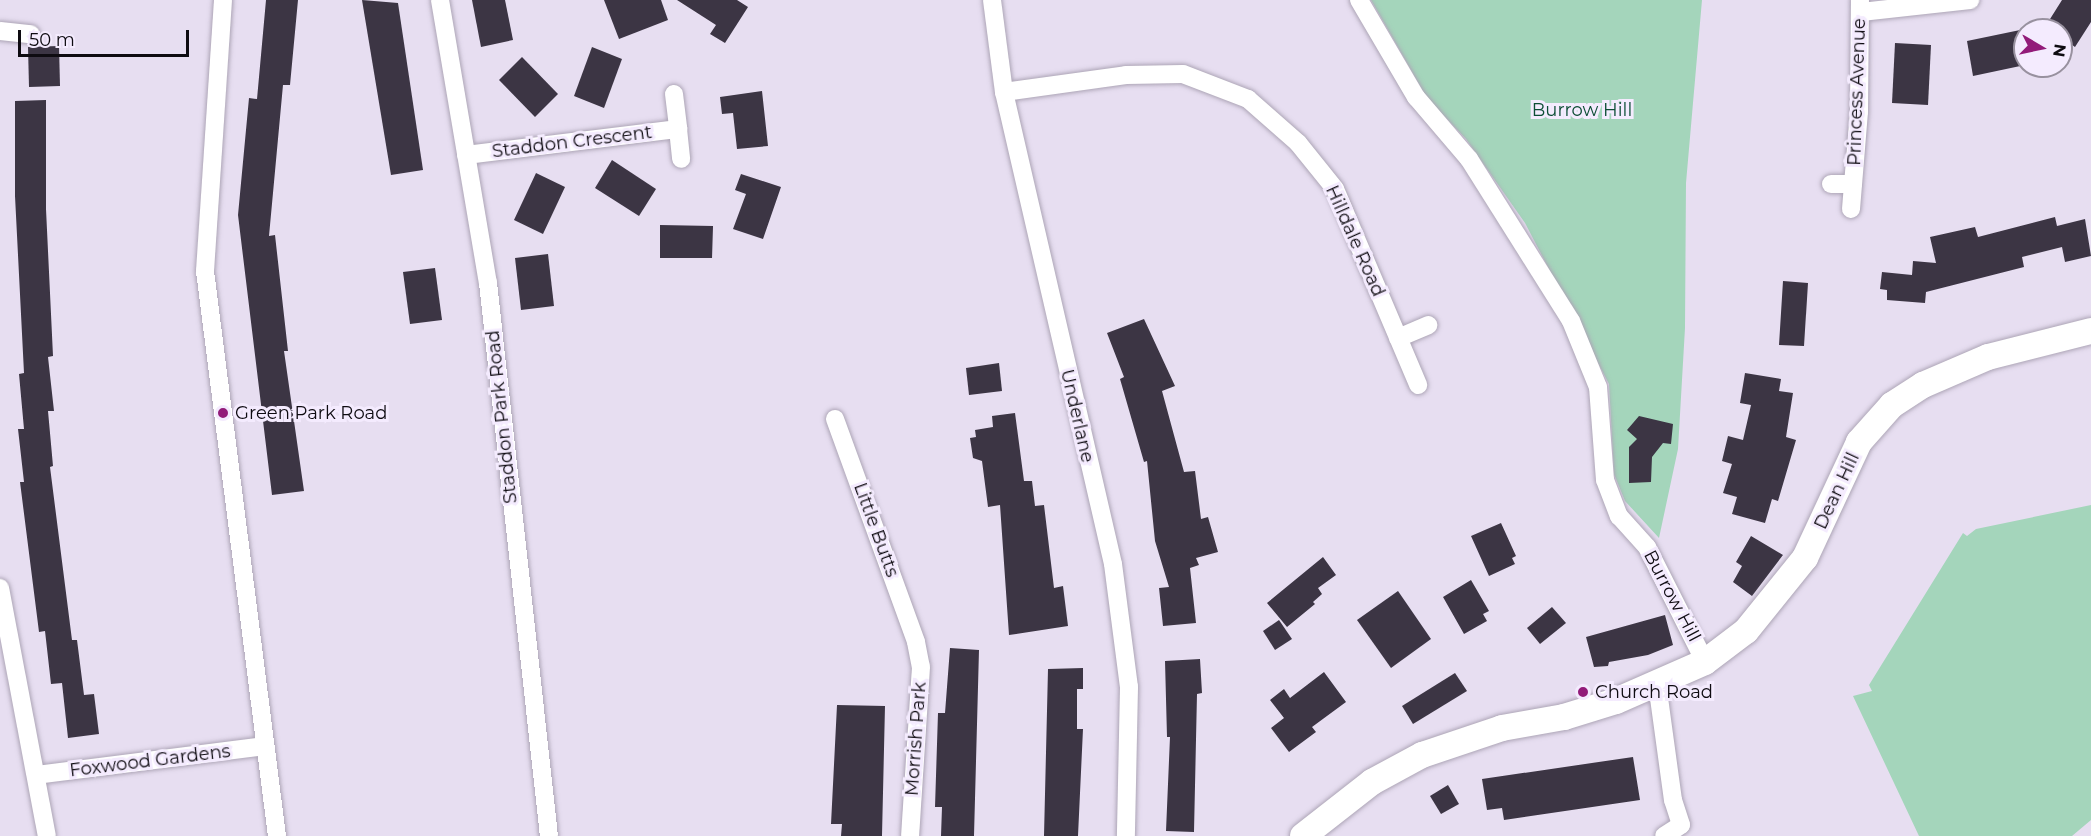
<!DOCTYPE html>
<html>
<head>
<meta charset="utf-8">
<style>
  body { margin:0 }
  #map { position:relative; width:2091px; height:836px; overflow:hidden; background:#e7def1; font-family:Montserrat,sans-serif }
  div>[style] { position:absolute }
  .green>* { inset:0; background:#a4d5bb }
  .building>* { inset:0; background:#3c3544 }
  .roads { filter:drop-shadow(0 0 2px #ada5b6) drop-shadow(0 0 2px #ada5b6) }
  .street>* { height:18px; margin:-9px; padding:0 9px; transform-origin:9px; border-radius:9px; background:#fff }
  .secondary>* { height:26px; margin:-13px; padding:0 13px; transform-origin:13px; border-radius:13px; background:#fff }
  .dots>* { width:16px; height:16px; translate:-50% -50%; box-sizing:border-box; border:3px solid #f4ebfe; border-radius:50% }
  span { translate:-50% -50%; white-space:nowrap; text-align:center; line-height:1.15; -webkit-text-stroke:6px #f4ebfe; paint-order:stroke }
  .street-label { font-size:18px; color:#0e0b11 }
  .park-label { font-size:18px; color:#0d4e35 }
  .poi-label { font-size:18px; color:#0e0b11 }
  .left { translate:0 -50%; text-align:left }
  .north { position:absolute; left:2013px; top:18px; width:60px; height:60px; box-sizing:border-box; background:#f4ebfe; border:2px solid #98919f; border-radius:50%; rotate:99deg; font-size:16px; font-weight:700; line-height:24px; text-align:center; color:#0e0b11 }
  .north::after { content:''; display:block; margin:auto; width:21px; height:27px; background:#921b79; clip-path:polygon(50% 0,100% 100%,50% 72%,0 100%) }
  .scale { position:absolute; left:18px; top:30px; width:171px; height:27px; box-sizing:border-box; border:3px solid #0e0b11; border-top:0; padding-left:8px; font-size:18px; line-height:21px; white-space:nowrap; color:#0e0b11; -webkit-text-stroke:4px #f4ebfe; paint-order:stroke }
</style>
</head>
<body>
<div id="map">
  <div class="green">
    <i style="clip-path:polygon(1371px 0,1702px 0,1686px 183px,1685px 328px,1678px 449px,1659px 538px,1625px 501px,1614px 474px,1609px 384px,1525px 223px,1466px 139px,1427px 98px)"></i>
    <i style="clip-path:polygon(2091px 505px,2091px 820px,2072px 836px,1919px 836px,1853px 696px,1872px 691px,1869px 685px,1963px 533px,1967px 536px,1976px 529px)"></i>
  </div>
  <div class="building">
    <i style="clip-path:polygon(266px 0,298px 0,290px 85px,283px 85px,269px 236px,275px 235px,288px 351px,284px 351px,304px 491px,272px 495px,238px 215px,249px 98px,257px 99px)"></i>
    <i style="clip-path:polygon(362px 0,398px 3px,423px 170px,391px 175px)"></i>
    <i style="clip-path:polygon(472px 0,505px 0,513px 40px,481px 47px)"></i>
    <i style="clip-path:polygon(604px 0,661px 0,668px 20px,619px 39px)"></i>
    <i style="clip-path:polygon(677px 0,737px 0,748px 7px,725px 43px,710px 34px,716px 25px)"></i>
    <i style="clip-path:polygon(2062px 0,2091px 0,2091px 22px,2075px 47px,2061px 37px,2061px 30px,2045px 27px)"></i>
    <i style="clip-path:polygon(2025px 29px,2025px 65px,1973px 76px,1967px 41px)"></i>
    <i style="clip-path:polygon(1895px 43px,1931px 45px,1928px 105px,1892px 103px)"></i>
    <i style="clip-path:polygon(59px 46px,60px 86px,29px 87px,28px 47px)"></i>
    <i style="clip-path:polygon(592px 47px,622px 59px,604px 108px,574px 96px)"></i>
    <i style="clip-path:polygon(522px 57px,558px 94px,535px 117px,499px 80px)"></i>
    <i style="clip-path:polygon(762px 91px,768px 146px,737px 149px,733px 113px,722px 114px,720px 97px)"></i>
    <i style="clip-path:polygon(46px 100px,46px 209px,53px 356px,48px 357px,54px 411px,48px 411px,53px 466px,50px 467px,72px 640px,77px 640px,84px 695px,94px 694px,99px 734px,68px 738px,62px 683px,51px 684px,45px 631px,39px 632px,20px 482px,24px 482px,18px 429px,24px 429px,19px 374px,24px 373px,15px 196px,15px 101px)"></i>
    <i style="clip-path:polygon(612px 160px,656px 189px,639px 216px,595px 188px)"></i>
    <i style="clip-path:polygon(536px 173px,565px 187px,543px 234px,514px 220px)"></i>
    <i style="clip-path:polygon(741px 174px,781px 187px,763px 239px,733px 229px,746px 194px,735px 190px)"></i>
    <i style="clip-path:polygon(2055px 217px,2057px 226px,2085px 219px,2091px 256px,2065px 262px,2062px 247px,2022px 257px,2024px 267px,1926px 292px,1925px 303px,1887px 300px,1887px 290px,1880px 289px,1882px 272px,1912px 275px,1913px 261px,1936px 263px,1930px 237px,1975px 227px,1978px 237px)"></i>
    <i style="clip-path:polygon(660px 225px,713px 226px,712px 258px,660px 258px)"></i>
    <i style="clip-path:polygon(548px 254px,554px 306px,521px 310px,515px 258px)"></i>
    <i style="clip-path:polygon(435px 268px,442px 320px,410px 324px,403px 272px)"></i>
    <i style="clip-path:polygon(1783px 281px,1808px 283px,1804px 346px,1779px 345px)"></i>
    <i style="clip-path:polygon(1144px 319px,1175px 386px,1162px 391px,1184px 472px,1195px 471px,1201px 519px,1208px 517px,1218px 552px,1196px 558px,1199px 565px,1190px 568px,1196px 623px,1163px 626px,1159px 588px,1169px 587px,1155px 541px,1147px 461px,1144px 462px,1120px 379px,1124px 377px,1107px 333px)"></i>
    <i style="clip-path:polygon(999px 363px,1002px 391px,969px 395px,966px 368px)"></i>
    <i style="clip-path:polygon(1745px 373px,1781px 379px,1779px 391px,1793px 393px,1786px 437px,1796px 440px,1778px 501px,1772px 499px,1765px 523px,1732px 514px,1737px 497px,1723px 493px,1732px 464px,1722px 461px,1728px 436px,1743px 440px,1751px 405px,1740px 403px)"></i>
    <i style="clip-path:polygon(1015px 413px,1024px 481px,1032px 481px,1035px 506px,1044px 505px,1054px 588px,1063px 586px,1068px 626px,1009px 635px,1000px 505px,988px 507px,982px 461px,973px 458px,970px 438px,976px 437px,975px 430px,993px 427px,992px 416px)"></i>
    <i style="clip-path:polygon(1639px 416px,1673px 424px,1671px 444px,1663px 443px,1652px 457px,1651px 482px,1629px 483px,1629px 447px,1637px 439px,1627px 430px)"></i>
    <i style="clip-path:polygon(1501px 523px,1516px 556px,1512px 558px,1515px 564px,1489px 576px,1471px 536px)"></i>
    <i style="clip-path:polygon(1751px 536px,1783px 555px,1752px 596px,1733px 582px,1742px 566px,1736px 562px)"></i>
    <i style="clip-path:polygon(1323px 557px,1336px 575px,1318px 588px,1322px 594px,1313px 602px,1315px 604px,1287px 627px,1267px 603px)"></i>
    <i style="clip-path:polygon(1471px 580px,1489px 611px,1483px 614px,1487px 621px,1464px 634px,1443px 597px)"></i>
    <i style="clip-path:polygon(1398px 591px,1431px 639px,1391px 668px,1357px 620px)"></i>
    <i style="clip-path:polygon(1552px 607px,1566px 623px,1540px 644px,1527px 628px)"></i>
    <i style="clip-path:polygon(1665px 615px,1673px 645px,1648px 655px,1609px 662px,1608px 666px,1594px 667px,1586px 637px)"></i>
    <i style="clip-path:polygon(1279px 620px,1292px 639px,1275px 650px,1263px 631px)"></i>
    <i style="clip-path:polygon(950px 648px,979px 650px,974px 836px,941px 836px,942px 807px,935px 807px,938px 713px,945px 713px)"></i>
    <i style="clip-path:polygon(1200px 659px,1202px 693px,1197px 694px,1194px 832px,1166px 831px,1170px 737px,1167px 737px,1165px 661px)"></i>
    <i style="clip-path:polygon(1083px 668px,1083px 689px,1077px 689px,1077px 729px,1083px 729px,1078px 836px,1044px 836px,1048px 669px)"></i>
    <i style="clip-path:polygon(1324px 672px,1346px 702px,1312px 727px,1316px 732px,1289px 752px,1271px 728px,1284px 718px,1270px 700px,1284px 689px,1290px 698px)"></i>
    <i style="clip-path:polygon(1455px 673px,1467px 691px,1413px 724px,1402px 706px)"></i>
    <i style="clip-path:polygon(837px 705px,885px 706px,882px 836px,841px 836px,842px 824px,831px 824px)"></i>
    <i style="clip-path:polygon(1633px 757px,1640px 800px,1504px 820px,1502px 808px,1487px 810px,1482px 779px)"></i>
    <i style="clip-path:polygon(1448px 785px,1459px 804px,1441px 814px,1430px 796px)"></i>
  </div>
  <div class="roads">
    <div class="street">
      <i style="left:223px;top:0;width:272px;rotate:93.8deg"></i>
      <i style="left:205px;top:271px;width:570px;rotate:82.74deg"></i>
      <i style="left:440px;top:0;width:287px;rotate:80.4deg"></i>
      <i style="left:488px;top:283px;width:556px;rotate:83.71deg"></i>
      <i style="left:992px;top:0;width:93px;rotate:82.6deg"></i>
      <i style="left:1004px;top:92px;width:484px;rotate:77deg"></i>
      <i style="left:1113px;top:564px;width:124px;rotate:82.6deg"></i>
      <i style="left:1129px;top:687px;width:149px;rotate:91.2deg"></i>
      <i style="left:1359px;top:0;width:113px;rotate:59.6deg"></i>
      <i style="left:1416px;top:97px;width:82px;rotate:49.5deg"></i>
      <i style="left:1469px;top:159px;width:191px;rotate:57.8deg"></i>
      <i style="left:1571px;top:321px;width:71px;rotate:67.8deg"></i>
      <i style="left:1598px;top:387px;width:93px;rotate:85.7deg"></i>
      <i style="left:1605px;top:480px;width:39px;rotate:69deg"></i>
      <i style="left:1619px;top:516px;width:42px;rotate:47.9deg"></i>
      <i style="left:1647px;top:547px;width:129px;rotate:63.2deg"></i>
      <i style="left:1861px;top:12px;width:110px;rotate:-6.3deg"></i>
      <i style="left:0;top:31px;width:31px;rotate:6deg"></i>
      <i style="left:1004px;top:92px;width:123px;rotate:-7.9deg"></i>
      <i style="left:1126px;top:75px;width:57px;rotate:-1deg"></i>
      <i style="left:1183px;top:74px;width:70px;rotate:21deg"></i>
      <i style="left:1248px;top:99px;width:67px;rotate:41.3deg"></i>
      <i style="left:1298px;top:143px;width:59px;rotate:51.2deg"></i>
      <i style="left:1335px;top:189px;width:213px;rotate:67deg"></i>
      <i style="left:674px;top:94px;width:35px;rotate:83deg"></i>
      <i style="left:466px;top:155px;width:214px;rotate:-7deg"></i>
      <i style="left:678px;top:129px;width:30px;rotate:84deg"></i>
      <i style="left:1831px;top:184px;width:22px"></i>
      <i style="left:1851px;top:209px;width:97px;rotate:-85.3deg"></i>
      <i style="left:1859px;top:112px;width:112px;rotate:-89.5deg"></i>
      <i style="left:1398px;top:338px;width:33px;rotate:-23deg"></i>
      <i style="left:835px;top:419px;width:237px;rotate:70deg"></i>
      <i style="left:916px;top:642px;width:25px;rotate:79deg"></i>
      <i style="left:921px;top:667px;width:169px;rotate:93.7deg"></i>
      <i style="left:0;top:588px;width:252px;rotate:79.3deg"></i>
      <i style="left:1654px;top:687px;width:12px;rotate:66deg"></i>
      <i style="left:1659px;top:698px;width:103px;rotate:82.2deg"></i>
      <i style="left:1673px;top:800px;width:26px;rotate:72deg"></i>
      <i style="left:1681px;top:825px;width:20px;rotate:147deg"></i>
      <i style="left:36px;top:775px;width:230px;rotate:-7.2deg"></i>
    </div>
    <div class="secondary">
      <i style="left:1303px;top:836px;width:88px;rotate:-38deg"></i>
      <i style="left:1372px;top:782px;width:57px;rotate:-28.4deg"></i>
      <i style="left:1422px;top:755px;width:84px;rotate:-18.6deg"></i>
      <i style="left:1502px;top:728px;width:63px;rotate:-10.1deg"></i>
      <i style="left:1564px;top:717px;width:54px;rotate:-17.1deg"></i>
      <i style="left:1616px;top:701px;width:97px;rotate:-23.7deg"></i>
      <i style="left:1705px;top:662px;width:51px;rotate:-37.1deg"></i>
      <i style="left:1746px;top:631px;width:94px;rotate:-51.1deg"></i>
      <i style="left:1805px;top:558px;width:128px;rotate:-65deg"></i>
      <i style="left:1859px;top:442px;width:50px;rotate:-48.3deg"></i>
      <i style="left:1892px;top:405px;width:37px;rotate:-33deg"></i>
      <i style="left:1923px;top:385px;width:71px;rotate:-23.3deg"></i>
      <i style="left:1988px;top:357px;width:106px;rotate:-14.2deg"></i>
    </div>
  </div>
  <div class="dots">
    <i style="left:223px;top:413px;background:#921b79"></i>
    <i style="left:1583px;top:692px;background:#921b79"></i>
  </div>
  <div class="street-label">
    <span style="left:1857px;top:92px;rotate:-88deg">Princess Avenue</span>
    <span style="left:572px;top:142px;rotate:-7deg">Staddon Crescent</span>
    <span style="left:1355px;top:241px;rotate:66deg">Hilldale Road</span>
    <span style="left:1077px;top:416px;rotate:77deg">Underlane</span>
    <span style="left:502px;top:417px;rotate:-96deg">Staddon Park Road</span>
    <span style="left:1837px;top:491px;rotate:-65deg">Dean Hill</span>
    <span style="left:876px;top:530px;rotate:70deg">Little Butts</span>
    <span style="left:1672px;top:596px;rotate:62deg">Burrow Hill</span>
    <span style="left:916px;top:739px;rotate:-86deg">Morrish Park</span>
    <span style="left:150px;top:761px;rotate:-7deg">Foxwood Gardens</span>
  </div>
  <div class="park-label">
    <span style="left:1582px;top:110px">Burrow Hill</span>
  </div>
  <div class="poi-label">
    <span class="left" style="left:235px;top:413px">Green Park Road</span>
    <span class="left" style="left:1595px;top:692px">Church Road</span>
  </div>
  <div class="north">N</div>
  <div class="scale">50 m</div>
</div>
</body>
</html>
